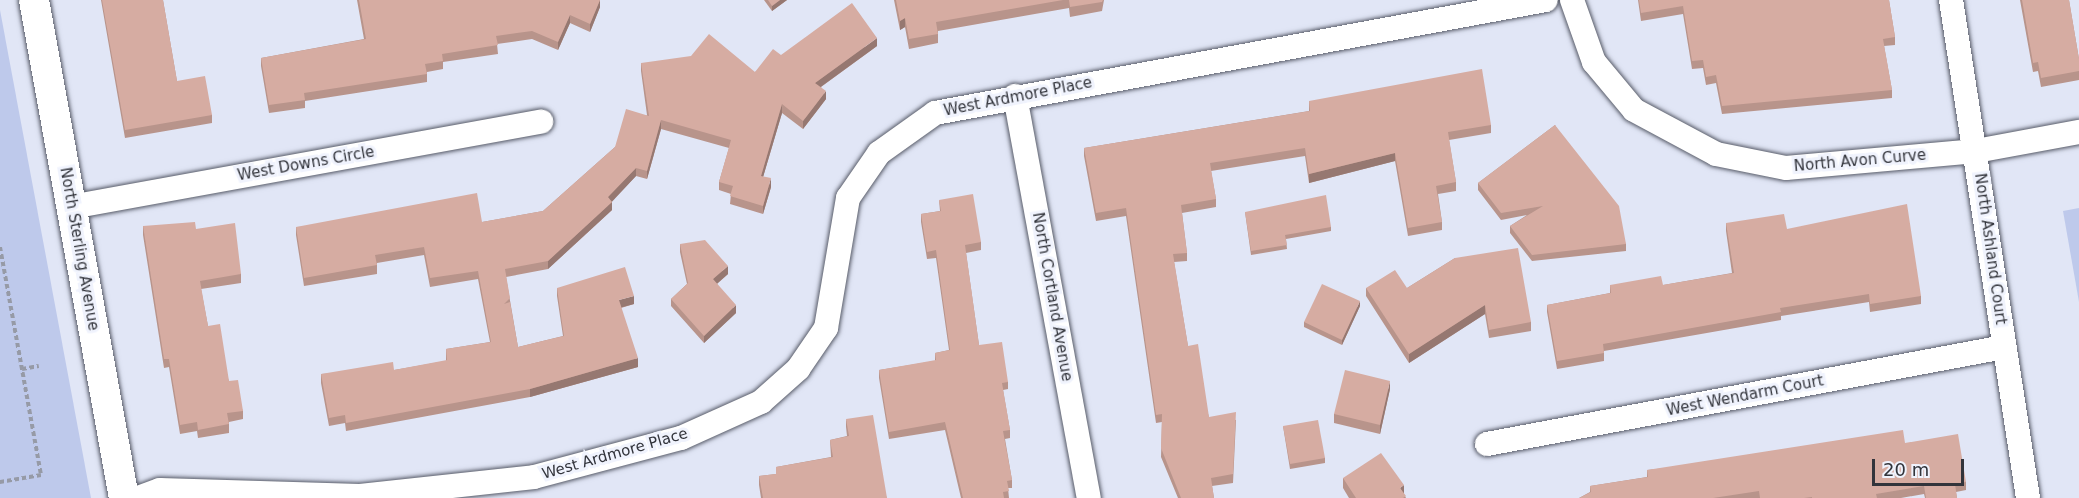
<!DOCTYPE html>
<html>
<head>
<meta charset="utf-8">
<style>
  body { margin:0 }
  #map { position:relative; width:2079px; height:498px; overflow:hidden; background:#e1e6f6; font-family:"DejaVu Sans",sans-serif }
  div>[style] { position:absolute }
  .green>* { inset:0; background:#bec9eb }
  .path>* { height:4px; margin-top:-2px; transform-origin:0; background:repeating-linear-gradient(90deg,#969aa6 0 4.5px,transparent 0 7.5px) }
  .roads { filter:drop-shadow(0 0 2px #585c69) drop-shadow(0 0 2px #585c69) }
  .minor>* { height:24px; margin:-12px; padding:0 12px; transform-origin:12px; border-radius:12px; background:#fff }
  .tertiary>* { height:30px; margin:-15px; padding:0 15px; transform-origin:15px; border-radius:15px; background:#fff }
  .wall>* { inset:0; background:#b8948b }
  .shaded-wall>* { inset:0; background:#967871 }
  .building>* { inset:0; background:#d6aca2 }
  span { translate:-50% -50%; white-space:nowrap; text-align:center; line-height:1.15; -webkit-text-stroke:6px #f0f3fd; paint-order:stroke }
  .street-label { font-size:15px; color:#32343b }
  .scale { position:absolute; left:1872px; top:459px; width:92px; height:27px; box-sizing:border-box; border:3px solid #32343b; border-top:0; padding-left:8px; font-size:18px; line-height:21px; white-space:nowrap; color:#32343b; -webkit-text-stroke:4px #f0f3fd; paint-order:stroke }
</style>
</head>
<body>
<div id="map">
  <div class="green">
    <i style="clip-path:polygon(0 10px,91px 498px,0 498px)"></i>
    <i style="clip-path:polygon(2079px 208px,2079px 302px,2063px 211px)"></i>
  </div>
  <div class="path">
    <i style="left:0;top:247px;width:232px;rotate:79.8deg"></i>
    <i style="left:41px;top:475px;width:42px;rotate:170.3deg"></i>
    <i style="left:22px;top:369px;width:17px;rotate:-10deg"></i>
  </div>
  <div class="roads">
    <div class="minor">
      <i style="left:1572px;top:0;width:66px;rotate:70.5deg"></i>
      <i style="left:1594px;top:62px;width:62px;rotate:50.2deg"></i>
      <i style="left:1634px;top:110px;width:93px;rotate:28.2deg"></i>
      <i style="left:1716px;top:154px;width:71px;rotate:11.3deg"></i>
      <i style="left:1786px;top:168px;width:191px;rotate:-5.1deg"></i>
      <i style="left:1976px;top:151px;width:105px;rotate:-10.5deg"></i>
      <i style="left:1951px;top:0;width:504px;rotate:81.21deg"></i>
      <i style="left:1015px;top:96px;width:409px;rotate:79.6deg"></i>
      <i style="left:71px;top:207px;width:478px;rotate:-10.3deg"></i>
      <i style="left:1487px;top:444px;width:526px;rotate:-10.63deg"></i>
      <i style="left:138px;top:498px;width:23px;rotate:-20deg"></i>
      <i style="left:160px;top:490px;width:200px;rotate:1.7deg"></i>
      <i style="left:360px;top:496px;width:175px;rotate:-6.2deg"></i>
      <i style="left:534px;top:477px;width:152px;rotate:-14.9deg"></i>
      <i style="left:681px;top:438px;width:88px;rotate:-24.2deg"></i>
      <i style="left:761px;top:402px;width:50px;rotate:-41.7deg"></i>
      <i style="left:798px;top:369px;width:50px;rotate:-55.7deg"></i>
      <i style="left:826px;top:328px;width:132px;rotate:-80.4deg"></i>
      <i style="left:848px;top:198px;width:55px;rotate:-55.4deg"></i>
      <i style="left:879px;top:153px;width:69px;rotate:-35.5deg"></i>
      <i style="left:935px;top:113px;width:621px;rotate:-10.48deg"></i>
    </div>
    <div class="tertiary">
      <i style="left:34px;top:0;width:506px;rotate:79.76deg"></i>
    </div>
  </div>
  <div class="wall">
    <i style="clip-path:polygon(101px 0,163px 0,177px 81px,212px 115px,212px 123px,125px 138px)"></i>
    <i style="clip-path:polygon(357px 0,600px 0,600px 7px,590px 32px,570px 23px,558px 50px,532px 39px,497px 44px,498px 54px,443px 62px,443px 69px,427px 72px,427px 82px,305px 101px,305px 108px,269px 113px,261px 66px,261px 58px,364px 39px)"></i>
    <i style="clip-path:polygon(764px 0,787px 0,772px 11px)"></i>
    <i style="clip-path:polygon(894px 0,1104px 0,1102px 11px,1070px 17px,1069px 8px,938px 31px,938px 43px,909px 49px,905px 27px,900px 30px)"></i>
    <i style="clip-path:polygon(1638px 0,1889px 0,1895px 37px,1895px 45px,1884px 46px,1892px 90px,1892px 98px,1722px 114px,1716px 83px,1706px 85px,1703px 68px,1692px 69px,1683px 14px,1641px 21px)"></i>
    <i style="clip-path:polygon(2020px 0,2069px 0,2079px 59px,2079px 80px,2041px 87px,2038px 71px,2033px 72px)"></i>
    <i style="clip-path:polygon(877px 46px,821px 87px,826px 99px,803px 129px,782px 113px,763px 177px,771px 187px,763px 214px,730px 204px,731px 194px,719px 190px,719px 182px,729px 148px,661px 129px,647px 179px,636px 176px,612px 201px,612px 210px,548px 269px,506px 277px,518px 347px,563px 336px,557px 296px,557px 288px,634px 304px,621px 308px,638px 367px,530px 397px,346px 431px,345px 423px,329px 426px,321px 383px,321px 374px,394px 370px,446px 361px,446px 349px,490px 342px,478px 279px,430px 287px,424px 255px,377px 263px,377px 274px,304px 286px,296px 235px,296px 227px,482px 222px,543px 211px,615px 147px,647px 115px,641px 71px,641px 63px,755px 72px,781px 55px)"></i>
    <i style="clip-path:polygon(1309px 101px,1491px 125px,1491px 133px,1449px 140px,1456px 182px,1456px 191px,1438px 194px,1442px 222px,1442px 230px,1408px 236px,1395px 161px,1309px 183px,1305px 156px,1211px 171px,1216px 199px,1216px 207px,1182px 213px,1187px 253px,1187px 261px,1174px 262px,1188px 346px,1209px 417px,1236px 420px,1233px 483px,1212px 486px,1214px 498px,1178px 498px,1161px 457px,1162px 422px,1156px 423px,1126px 216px,1096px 221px,1084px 156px,1084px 148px,1309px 111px)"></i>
    <i style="clip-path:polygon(1555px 125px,1626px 244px,1626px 251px,1532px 261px,1510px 233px,1510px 226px,1527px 215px,1501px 220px,1478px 190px,1478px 183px)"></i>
    <i style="clip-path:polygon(939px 200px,981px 242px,981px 250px,966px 253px,979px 345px,1008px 382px,1008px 389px,1003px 390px,1010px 430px,1010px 438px,1005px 439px,1012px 480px,1012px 488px,1008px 488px,1009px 498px,961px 498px,945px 430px,889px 439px,879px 378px,879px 370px,935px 361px,935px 353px,949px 350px,936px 258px,927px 259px,921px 222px,921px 214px,940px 211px)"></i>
    <i style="clip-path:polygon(1245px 212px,1331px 227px,1331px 231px,1286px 239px,1287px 249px,1251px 255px)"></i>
    <i style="clip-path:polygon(1726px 223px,1787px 229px,1921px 296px,1921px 304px,1870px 312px,1869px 302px,1781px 316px,1781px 320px,1604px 351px,1604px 361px,1557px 369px,1547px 312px,1547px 305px,1610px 293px,1610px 285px,1663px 285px,1732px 273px,1726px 231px)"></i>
    <i style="clip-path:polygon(143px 226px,196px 229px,241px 274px,241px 283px,201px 289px,208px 326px,229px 381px,243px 411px,243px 419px,229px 422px,229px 433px,198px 438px,197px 431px,180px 434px,169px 367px,164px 368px,143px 235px)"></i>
    <i style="clip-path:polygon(680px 244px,728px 274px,717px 284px,736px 313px,704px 343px,671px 306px,671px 299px,687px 284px,680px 252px)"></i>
    <i style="clip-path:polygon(1455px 258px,1531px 322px,1531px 331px,1489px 338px,1485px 314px,1409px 363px,1366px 296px,1366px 288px,1407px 288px)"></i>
    <i style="clip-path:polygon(1360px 306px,1342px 345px,1304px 327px,1304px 322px)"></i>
    <i style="clip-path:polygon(1390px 389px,1380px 434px,1334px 423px,1334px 414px)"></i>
    <i style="clip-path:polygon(846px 419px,887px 498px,761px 498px,759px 485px,759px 476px,776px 474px,776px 467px,831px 457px,830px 440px,847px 436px,846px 427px)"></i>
    <i style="clip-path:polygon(1283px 426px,1325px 458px,1325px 463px,1290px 469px)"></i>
    <i style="clip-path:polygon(1905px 443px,1966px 482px,1966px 490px,1956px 492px,1957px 498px,1925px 498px,1924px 494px,1901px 498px,1579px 498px,1590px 492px,1590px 486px,1647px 477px,1647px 470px)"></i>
    <i style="clip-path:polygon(1343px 478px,1404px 494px,1406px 498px,1349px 498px,1343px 488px)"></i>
  </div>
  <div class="shaded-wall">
    <i style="clip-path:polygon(600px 0,600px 7px,590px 32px,590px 24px)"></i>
    <i style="clip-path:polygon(780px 0,787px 0,772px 11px,772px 6px)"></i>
    <i style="clip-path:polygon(570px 15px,570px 23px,558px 50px,558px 42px)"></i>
    <i style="clip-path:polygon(905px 18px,905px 27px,900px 30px,900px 21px)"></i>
    <i style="clip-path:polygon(877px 38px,877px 46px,815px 91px,815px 83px)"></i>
    <i style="clip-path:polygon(826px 91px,826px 99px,803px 129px,803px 121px)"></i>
    <i style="clip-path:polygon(782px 104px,782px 113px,761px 184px,761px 176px)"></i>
    <i style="clip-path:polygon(661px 120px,661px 129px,647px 179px,647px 171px)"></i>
    <i style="clip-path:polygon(1395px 153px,1395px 161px,1309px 183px,1309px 174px)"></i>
    <i style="clip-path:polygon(636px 168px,636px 176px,608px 206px,608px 197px)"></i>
    <i style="clip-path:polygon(771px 178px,771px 187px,763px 214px,763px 206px)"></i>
    <i style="clip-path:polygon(612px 202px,612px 210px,548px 269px,548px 261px)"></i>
    <i style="clip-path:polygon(728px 266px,728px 274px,713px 287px,713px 279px)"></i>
    <i style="clip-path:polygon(634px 296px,634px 304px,619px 308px,619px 300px)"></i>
    <i style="clip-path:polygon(1360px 301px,1360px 306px,1342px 345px,1342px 340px)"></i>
    <i style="clip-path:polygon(736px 305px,736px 313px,704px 343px,704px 336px)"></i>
    <i style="clip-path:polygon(1485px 305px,1485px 314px,1409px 363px,1409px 354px)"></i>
    <i style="clip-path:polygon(638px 358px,638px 367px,530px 397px,530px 389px)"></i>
    <i style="clip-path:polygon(1390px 381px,1390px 389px,1380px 434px,1380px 425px)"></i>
    <i style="clip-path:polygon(1404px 485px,1404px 496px,1400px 488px)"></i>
  </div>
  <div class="building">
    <i style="clip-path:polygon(102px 0,163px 0,177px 81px,205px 76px,212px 115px,125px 130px)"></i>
    <i style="clip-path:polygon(359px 0,600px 0,590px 24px,570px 15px,558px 42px,532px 31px,496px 36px,498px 45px,442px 54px,443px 61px,425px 64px,427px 74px,304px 93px,305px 100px,269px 105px,261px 58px,366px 39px)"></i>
    <i style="clip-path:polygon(768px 0,780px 0,772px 6px)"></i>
    <i style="clip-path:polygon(896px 0,1063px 0,936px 22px,938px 34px,909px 39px,905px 18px,900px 21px)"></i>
    <i style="clip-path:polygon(1069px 0,1103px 0,1102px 2px,1070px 7px)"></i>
    <i style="clip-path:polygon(1639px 0,1889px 0,1895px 37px,1883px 39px,1892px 90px,1722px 106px,1716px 75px,1706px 77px,1703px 60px,1692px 61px,1683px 6px,1641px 13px)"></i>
    <i style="clip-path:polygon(2022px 0,2069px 0,2079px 59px,2079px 71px,2041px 78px,2038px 62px,2033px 63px)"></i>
    <i style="clip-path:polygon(852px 3px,877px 38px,815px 83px,826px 91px,803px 121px,782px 104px,761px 176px,771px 178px,763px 206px,730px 196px,733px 186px,719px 182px,731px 140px,661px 120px,647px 171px,636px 168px,608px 197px,612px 202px,548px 261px,505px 269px,510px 298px,504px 304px,510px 302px,518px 347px,564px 336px,557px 288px,625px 267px,634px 296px,619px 300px,638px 358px,530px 389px,346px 423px,345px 415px,329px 418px,321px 374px,393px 362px,394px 370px,447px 360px,446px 349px,491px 342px,478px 271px,430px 278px,424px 247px,375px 255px,377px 265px,304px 278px,296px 227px,477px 193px,482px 222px,543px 211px,615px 147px,626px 109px,649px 116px,641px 63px,691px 56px,709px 34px,755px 72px,773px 49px,781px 55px)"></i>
    <i style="clip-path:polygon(1482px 69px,1491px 125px,1448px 132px,1456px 182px,1436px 186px,1442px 222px,1408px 228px,1395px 153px,1309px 174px,1305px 148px,1210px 163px,1216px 199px,1181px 205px,1187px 253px,1173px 254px,1188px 346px,1198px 344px,1209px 417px,1236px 412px,1233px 474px,1211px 478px,1214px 498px,1181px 498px,1161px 448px,1162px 414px,1156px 415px,1126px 208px,1096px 213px,1084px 148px,1310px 111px,1309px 101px)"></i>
    <i style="clip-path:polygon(1555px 125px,1619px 206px,1626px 244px,1532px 255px,1510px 226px,1543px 206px,1501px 213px,1478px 183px)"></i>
    <i style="clip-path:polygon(973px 194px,981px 242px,965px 245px,979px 345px,1002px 342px,1008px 382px,1002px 383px,1010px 430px,1003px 431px,1012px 480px,1007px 481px,1009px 491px,1003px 492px,1004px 498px,963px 498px,945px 422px,889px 432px,879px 370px,936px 360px,935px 353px,950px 350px,936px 250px,927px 252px,921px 214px,941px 211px,939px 200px)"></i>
    <i style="clip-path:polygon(1326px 195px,1331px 227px,1285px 235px,1287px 245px,1251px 251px,1245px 212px)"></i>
    <i style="clip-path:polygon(1907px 204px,1921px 296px,1870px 304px,1869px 294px,1780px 308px,1781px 312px,1603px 344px,1604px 353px,1557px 361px,1547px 305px,1611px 293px,1610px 285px,1661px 276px,1663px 285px,1734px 273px,1726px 223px,1784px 214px,1787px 229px)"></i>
    <i style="clip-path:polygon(195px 222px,196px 229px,235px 223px,241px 274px,200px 281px,208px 326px,220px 324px,229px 381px,238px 380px,243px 411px,227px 413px,229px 424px,198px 430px,197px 422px,180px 425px,169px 359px,164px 359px,143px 226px)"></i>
    <i style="clip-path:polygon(705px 240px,728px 266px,713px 279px,736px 305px,704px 336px,671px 299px,688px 283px,680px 244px)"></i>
    <i style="clip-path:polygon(1518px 248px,1531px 322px,1489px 330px,1485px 305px,1409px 354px,1366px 288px,1395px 270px,1407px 288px,1455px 258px)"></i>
    <i style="clip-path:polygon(1322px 284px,1360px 301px,1342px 340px,1304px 322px)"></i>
    <i style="clip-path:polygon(1345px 370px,1390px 381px,1380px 425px,1334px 414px)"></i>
    <i style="clip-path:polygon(873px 415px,887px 498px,763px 498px,759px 476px,776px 474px,776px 467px,833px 457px,830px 440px,849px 436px,846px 419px)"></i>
    <i style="clip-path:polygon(1318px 420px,1325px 458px,1290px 464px,1283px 426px)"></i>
    <i style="clip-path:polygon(1903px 430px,1905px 443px,1958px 434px,1966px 482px,1955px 484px,1957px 498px,1926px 498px,1924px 486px,1876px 494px,1877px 498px,1812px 498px,1812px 497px,1804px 498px,1760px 498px,1759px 491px,1713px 498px,1579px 498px,1591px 492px,1590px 486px,1648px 477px,1647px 470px)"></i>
    <i style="clip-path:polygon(1381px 453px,1404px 485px,1400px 488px,1406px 496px,1403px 498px,1356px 498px,1343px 478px)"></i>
  </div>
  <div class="street-label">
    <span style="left:1018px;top:97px;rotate:-11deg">West Ardmore Place</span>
    <span style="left:1860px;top:161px;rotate:-5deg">North Avon Curve</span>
    <span style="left:306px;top:164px;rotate:-10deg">West Downs Circle</span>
    <span style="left:79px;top:249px;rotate:80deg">North Sterling Avenue</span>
    <span style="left:1990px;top:249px;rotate:82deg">North Ashland Court</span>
    <span style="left:1052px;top:297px;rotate:80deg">North Cortland Avenue</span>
    <span style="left:1745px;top:396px;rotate:-11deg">West Wendarm Court</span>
    <span style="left:615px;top:454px;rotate:-16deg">West Ardmore Place</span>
  </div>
  <div class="scale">20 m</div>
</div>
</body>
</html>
